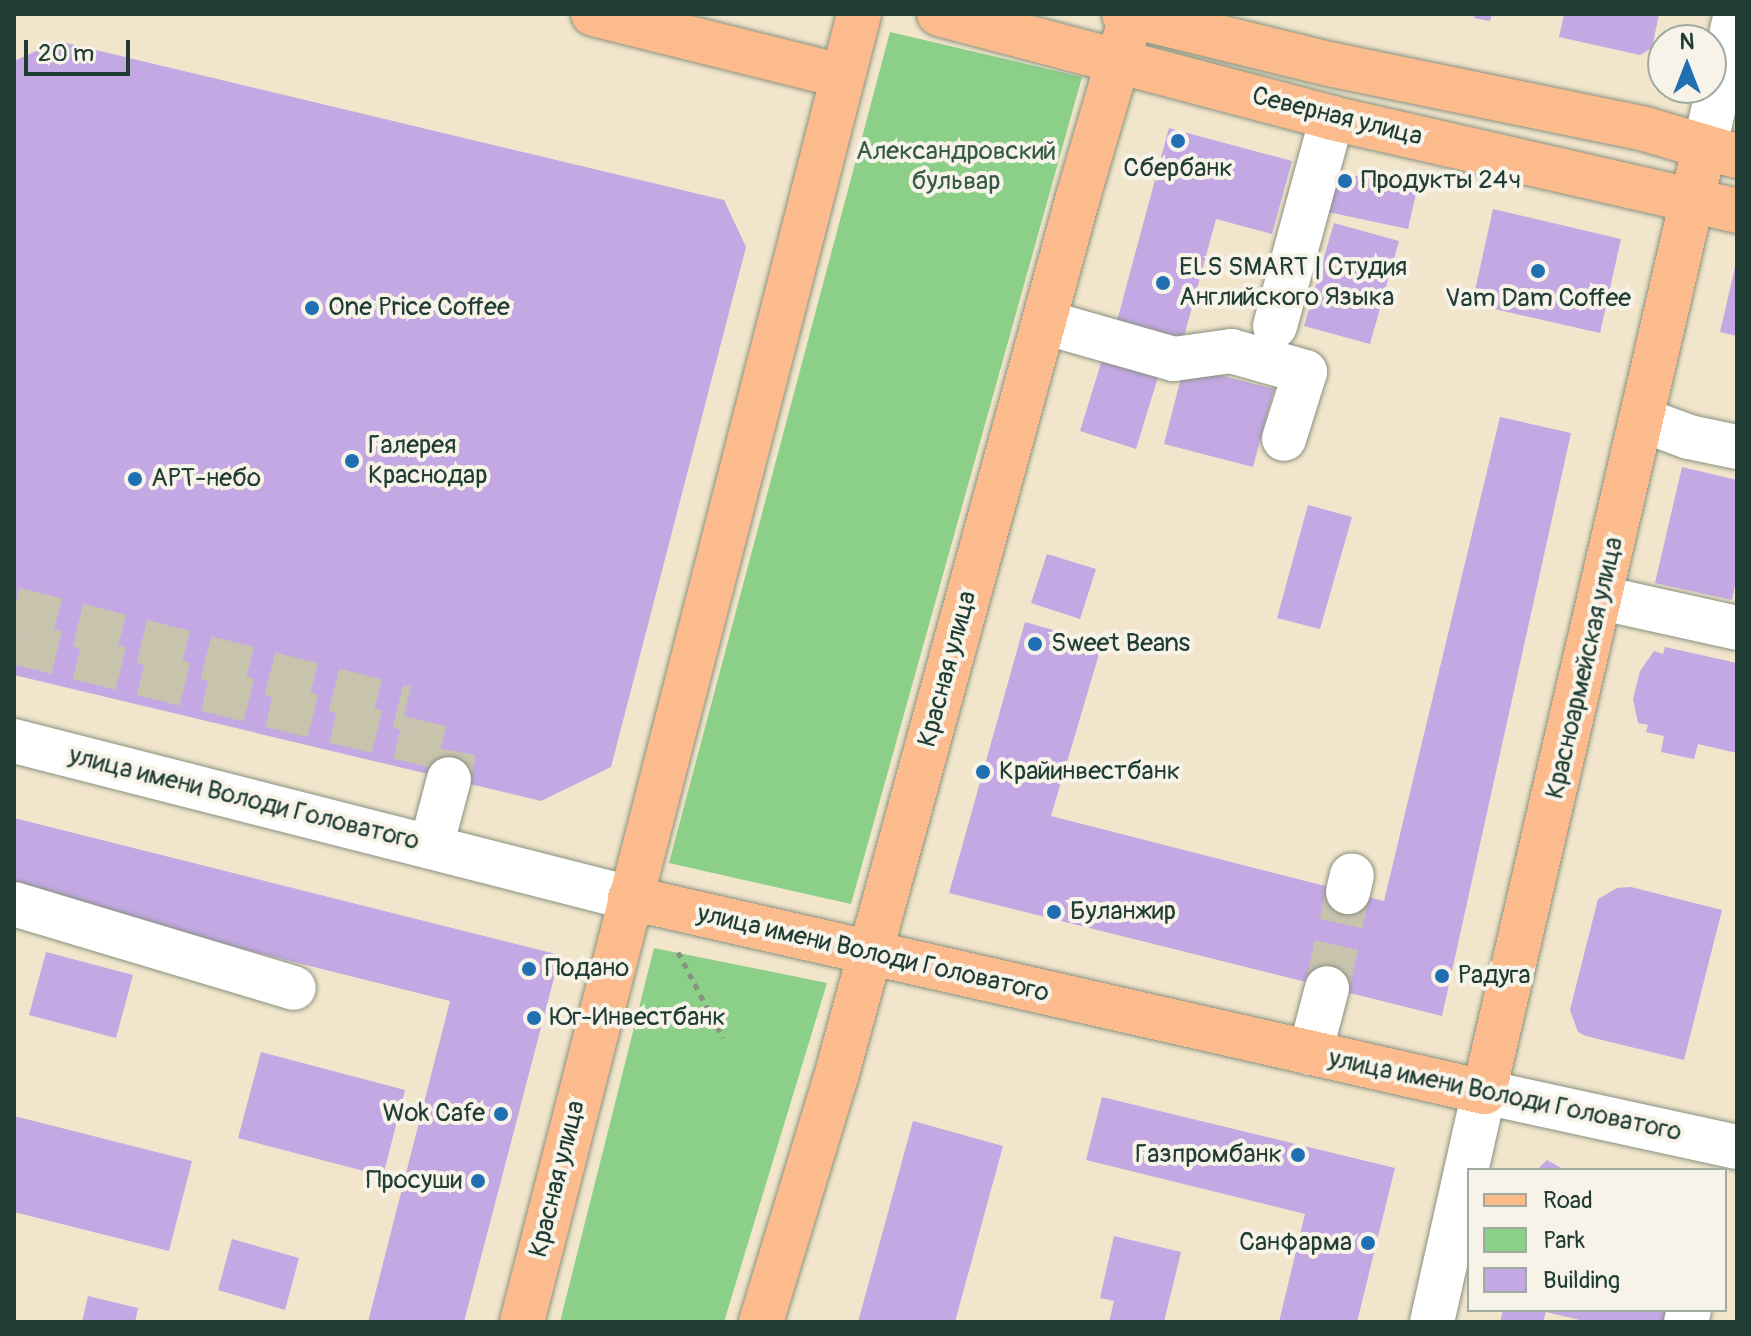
<!DOCTYPE html>
<html>
<head>
<meta charset="utf-8">
<style>
  body { margin:0 }
  #map { position:relative; width:1751px; height:1336px; overflow:hidden; background:#f1e5cb; font-family:Pangolin,sans-serif }
  div>[style] { position:absolute }
  .green>* { inset:0; background:#8ccf88 }
  .building>* { inset:0; background:#c3a8e3 }
  .minor-tunnel>* { height:44px; margin-top:-22px; transform-origin:0; background:repeating-linear-gradient(90deg,#c7c3ad 0 44px,transparent 0 66px) }
  .path>* { height:5px; margin-top:-2.5px; transform-origin:0; background:repeating-linear-gradient(90deg,#889180 0 6px,transparent 0 12px) }
  .roads { filter:drop-shadow(0 0 2px #889180) drop-shadow(0 0 2px #889180) }
  .minor>* { height:44px; margin:-22px; padding:0 22px; transform-origin:22px; border-radius:22px; background:#fff }
  .major>* { height:44px; margin:-22px; padding:0 22px; transform-origin:22px; border-radius:22px; background:#fbbb8c }
  .dots>* { width:22px; height:22px; translate:-50% -50%; box-sizing:border-box; border:4px solid #f7f3e8; border-radius:50% }
  span { translate:-50% -50%; white-space:nowrap; text-align:center; line-height:1.15; -webkit-text-stroke:8px #f7f3e8; paint-order:stroke }
  .street-label { font-size:26px; color:#1f3d34 }
  .park-label { font-size:26px; color:#355a45 }
  .poi-label { font-size:26px; color:#1f3d34 }
  .left { translate:0 -50%; text-align:left }
  .right { translate:-100% -50%; text-align:right }
  .frame { position:absolute; inset:0; border:16px solid #1f3d34; pointer-events:none }
  .legend { position:absolute; left:1467px; top:1168px; width:260px; height:144px; box-sizing:border-box; background:#f7f3e8; border:2px solid #a1aaa0; margin:0; padding:10px 14px; list-style:none; font-size:24px; color:#1f3d34 }
  .legend li { display:flex; align-items:center; gap:16px; height:40px }
  .legend b { width:40px; border:2px solid #a1aaa0 }
  .north { position:absolute; left:1647px; top:24px; width:80px; height:80px; box-sizing:border-box; background:#f7f3e8; border:2px solid #a1aaa0; border-radius:50%; rotate:0deg; font-size:22px; font-weight:700; line-height:32px; text-align:center; color:#1f3d34 }
  .north::after { content:''; display:block; margin:auto; width:28px; height:36px; background:#1f6fb2; clip-path:polygon(50% 0,100% 100%,50% 72%,0 100%) }
  .scale { position:absolute; left:24px; top:40px; width:106px; height:36px; box-sizing:border-box; border:4px solid #1f3d34; border-top:0; padding-left:10px; font-size:24px; line-height:28px; white-space:nowrap; color:#1f3d34; -webkit-text-stroke:6px #f7f3e8; paint-order:stroke }
</style>
</head>
<body>
<div id="map">
  <div class="green">
    <i style="clip-path:polygon(890px 32px,1082px 77px,851px 904px,669px 863px)"></i>
    <i style="clip-path:polygon(654px 948px,827px 983px,724px 1322px,560px 1322px)"></i>
  </div>
  <div class="building">
    <i style="clip-path:polygon(1475px 14px,1492px 14px,1490px 21px,1474px 18px)"></i>
    <i style="clip-path:polygon(1564px 14px,1659px 14px,1652px 48px,1640px 55px,1559px 37px)"></i>
    <i style="clip-path:polygon(58px 41px,724px 200px,746px 247px,611px 767px,541px 801px,14px 675px,14px 61px)"></i>
    <i style="clip-path:polygon(1169px 128px,1292px 161px,1272px 234px,1216px 219px,1180px 351px,1114px 332px)"></i>
    <i style="clip-path:polygon(1337px 172px,1417px 189px,1408px 229px,1328px 212px)"></i>
    <i style="clip-path:polygon(1493px 209px,1621px 239px,1600px 333px,1472px 304px)"></i>
    <i style="clip-path:polygon(1334px 223px,1399px 241px,1370px 344px,1304px 326px)"></i>
    <i style="clip-path:polygon(1736px 263px,1737px 263px,1737px 336px,1720px 332px)"></i>
    <i style="clip-path:polygon(1106px 347px,1162px 364px,1136px 449px,1080px 431px)"></i>
    <i style="clip-path:polygon(1184px 366px,1274px 389px,1253px 467px,1164px 444px)"></i>
    <i style="clip-path:polygon(1500px 417px,1571px 433px,1442px 1016px,949px 893px,1025px 622px,1102px 644px,1051px 816px,1384px 901px)"></i>
    <i style="clip-path:polygon(1682px 467px,1737px 480px,1737px 576px,1732px 600px,1655px 583px)"></i>
    <i style="clip-path:polygon(1308px 505px,1352px 517px,1320px 629px,1277px 618px)"></i>
    <i style="clip-path:polygon(1047px 554px,1096px 569px,1080px 619px,1031px 603px)"></i>
    <i style="clip-path:polygon(1665px 647px,1737px 663px,1737px 753px,1698px 744px,1694px 759px,1661px 752px,1664px 736px,1646px 732px,1648px 725px,1638px 723px,1633px 699px,1640px 671px,1654px 651px,1663px 654px)"></i>
    <i style="clip-path:polygon(14px 818px,560px 955px,464px 1322px,368px 1322px,450px 1001px,14px 892px)"></i>
    <i style="clip-path:polygon(1631px 887px,1722px 910px,1684px 1060px,1586px 1036px,1578px 1032px,1570px 1010px,1598px 899px,1617px 888px)"></i>
    <i style="clip-path:polygon(46px 952px,133px 975px,116px 1038px,29px 1015px)"></i>
    <i style="clip-path:polygon(261px 1052px,405px 1090px,383px 1176px,238px 1138px)"></i>
    <i style="clip-path:polygon(1102px 1097px,1395px 1168px,1357px 1322px,1279px 1322px,1305px 1214px,1086px 1160px)"></i>
    <i style="clip-path:polygon(14px 1116px,192px 1161px,169px 1251px,14px 1212px)"></i>
    <i style="clip-path:polygon(913px 1121px,1003px 1146px,955px 1322px,858px 1322px)"></i>
    <i style="clip-path:polygon(1547px 1160px,1565px 1170px,1537px 1170px)"></i>
    <i style="clip-path:polygon(1114px 1236px,1181px 1252px,1164px 1322px,1109px 1322px,1114px 1301px,1100px 1298px)"></i>
    <i style="clip-path:polygon(232px 1239px,299px 1258px,285px 1310px,218px 1290px)"></i>
    <i style="clip-path:polygon(88px 1296px,138px 1308px,135px 1322px,82px 1322px)"></i>
    <i style="clip-path:polygon(1503px 1310px,1675px 1310px,1666px 1322px,1588px 1322px,1546px 1312px,1543px 1322px,1500px 1322px)"></i>
  </div>
  <div class="minor-tunnel">
    <i style="left:14px;top:609px;width:404px;rotate:14.2deg"></i>
    <i style="left:14px;top:642px;width:453px;rotate:13.9deg"></i>
    <i style="left:454px;top:751px;width:28px;rotate:100deg"></i>
    <i style="left:1327px;top:988px;width:98px;rotate:-77.7deg"></i>
  </div>
  <div class="path">
    <i style="left:678px;top:952px;width:97px;rotate:62.4deg"></i>
  </div>
  <div class="roads">
    <div class="minor">
      <i style="left:1704px;top:149px;width:139px;rotate:-76.7deg"></i>
      <i style="left:1044px;top:322px;width:135px;rotate:15.9deg"></i>
      <i style="left:1174px;top:359px;width:58px;rotate:-8deg"></i>
      <i style="left:1231px;top:351px;width:77px;rotate:15.8deg"></i>
      <i style="left:1305px;top:372px;width:70px;rotate:107.4deg"></i>
      <i style="left:1275px;top:326px;width:216px;rotate:-74.7deg"></i>
      <i style="left:1643px;top:420px;width:49px;rotate:20.3deg"></i>
      <i style="left:1689px;top:437px;width:49px;rotate:11.8deg"></i>
      <i style="left:1602px;top:598px;width:138px;rotate:12.5deg"></i>
      <i style="left:14px;top:741px;width:636px;rotate:14.3deg"></i>
      <i style="left:431px;top:847px;width:70px;rotate:-75.2deg"></i>
      <i style="left:1348px;top:892px;width:17px;rotate:-77deg"></i>
      <i style="left:14px;top:904px;width:292px;rotate:16.7deg"></i>
      <i style="left:1310px;top:1053px;width:67px;rotate:-75.3deg"></i>
      <i style="left:1432px;top:1322px;width:236px;rotate:-77.3deg"></i>
      <i style="left:1484px;top:1092px;width:259px;rotate:12.3deg"></i>
      <i style="left:1686px;top:1322px;width:12px;rotate:-76deg"></i>
    </div>
    <div class="major">
      <i style="left:593px;top:14px;width:257px;rotate:14deg"></i>
      <i style="left:939px;top:14px;width:407px;rotate:14.8deg"></i>
      <i style="left:1332px;top:118px;width:416px;rotate:12.9deg"></i>
      <i style="left:1124px;top:14px;width:216px;rotate:13.7deg"></i>
      <i style="left:1334px;top:65px;width:318px;rotate:11.6deg"></i>
      <i style="left:1645px;top:129px;width:96px;rotate:16.4deg"></i>
      <i style="left:630px;top:898px;width:876px;rotate:12.8deg"></i>
      <i style="left:1484px;top:1092px;width:968px;rotate:-76.87deg"></i>
      <i style="left:522px;top:1322px;width:1351px;rotate:-75.55deg"></i>
      <i style="left:761px;top:1322px;width:256px;rotate:-73deg"></i>
      <i style="left:836px;top:1077px;width:913px;rotate:-74.62deg"></i>
      <i style="left:1078px;top:197px;width:191px;rotate:-73.6deg"></i>
    </div>
  </div>
  <div class="dots">
    <i style="left:1178px;top:141px;background:#1f6fb2"></i>
    <i style="left:1345px;top:181px;background:#1f6fb2"></i>
    <i style="left:1538px;top:271px;background:#1f6fb2"></i>
    <i style="left:1163px;top:283px;background:#1f6fb2"></i>
    <i style="left:312px;top:308px;background:#1f6fb2"></i>
    <i style="left:352px;top:461px;background:#1f6fb2"></i>
    <i style="left:135px;top:479px;background:#1f6fb2"></i>
    <i style="left:1035px;top:644px;background:#1f6fb2"></i>
    <i style="left:983px;top:772px;background:#1f6fb2"></i>
    <i style="left:1054px;top:912px;background:#1f6fb2"></i>
    <i style="left:529px;top:969px;background:#1f6fb2"></i>
    <i style="left:1442px;top:976px;background:#1f6fb2"></i>
    <i style="left:534px;top:1018px;background:#1f6fb2"></i>
    <i style="left:501px;top:1114px;background:#1f6fb2"></i>
    <i style="left:1298px;top:1155px;background:#1f6fb2"></i>
    <i style="left:478px;top:1181px;background:#1f6fb2"></i>
    <i style="left:1368px;top:1243px;background:#1f6fb2"></i>
  </div>
  <div class="street-label">
    <span style="left:1337px;top:117px;rotate:14deg">Северная улица</span>
    <span style="left:1585px;top:668px;rotate:-77deg">Красноармейская улица</span>
    <span style="left:948px;top:669px;rotate:-75deg">Красная улица</span>
    <span style="left:244px;top:799px;rotate:14deg">улица имени Володи Головатого</span>
    <span style="left:873px;top:954px;rotate:13deg">улица имени Володи Головатого</span>
    <span style="left:1505px;top:1096px;rotate:12deg">улица имени Володи Головатого</span>
    <span style="left:558px;top:1179px;rotate:-76deg">Красная улица</span>
  </div>
  <div class="park-label">
    <span style="left:956px;top:167px">Александровский<br>бульвар</span>
  </div>
  <div class="poi-label">
    <span style="left:1178px;top:169px">Сбербанк</span>
    <span class="left" style="left:1361px;top:181px">Продукты 24ч</span>
    <span class="left" style="left:1179px;top:283px">ELS SMART | Студия<br>Английского Языка</span>
    <span style="left:1538px;top:299px">Vam Dam Coffee</span>
    <span class="left" style="left:328px;top:308px">One Price Coffee</span>
    <span class="left" style="left:368px;top:461px">Галерея<br>Краснодар</span>
    <span class="left" style="left:151px;top:479px">АРТ-небо</span>
    <span class="left" style="left:1051px;top:644px">Sweet Beans</span>
    <span class="left" style="left:999px;top:772px">Крайинвестбанк</span>
    <span class="left" style="left:1070px;top:912px">Буланжир</span>
    <span class="left" style="left:545px;top:969px">Подано</span>
    <span class="left" style="left:1458px;top:976px">Радуга</span>
    <span class="left" style="left:550px;top:1018px">Юг-Инвестбанк</span>
    <span class="right" style="left:485px;top:1114px">Wok Cafe</span>
    <span class="right" style="left:1282px;top:1155px">Газпромбанк</span>
    <span class="right" style="left:462px;top:1181px">Просуши</span>
    <span class="right" style="left:1352px;top:1243px">Санфарма</span>
  </div>
  <div class="frame"></div>
  <ul class="legend">
  <li><b style="height:10px;background:#fbbb8c"></b>Road</li>
  <li><b style="height:22px;background:#8ccf88"></b>Park</li>
  <li><b style="height:22px;background:#c3a8e3"></b>Building</li>
  </ul>
  <div class="north">N</div>
  <div class="scale">20 m</div>
</div>
</body>
</html>
